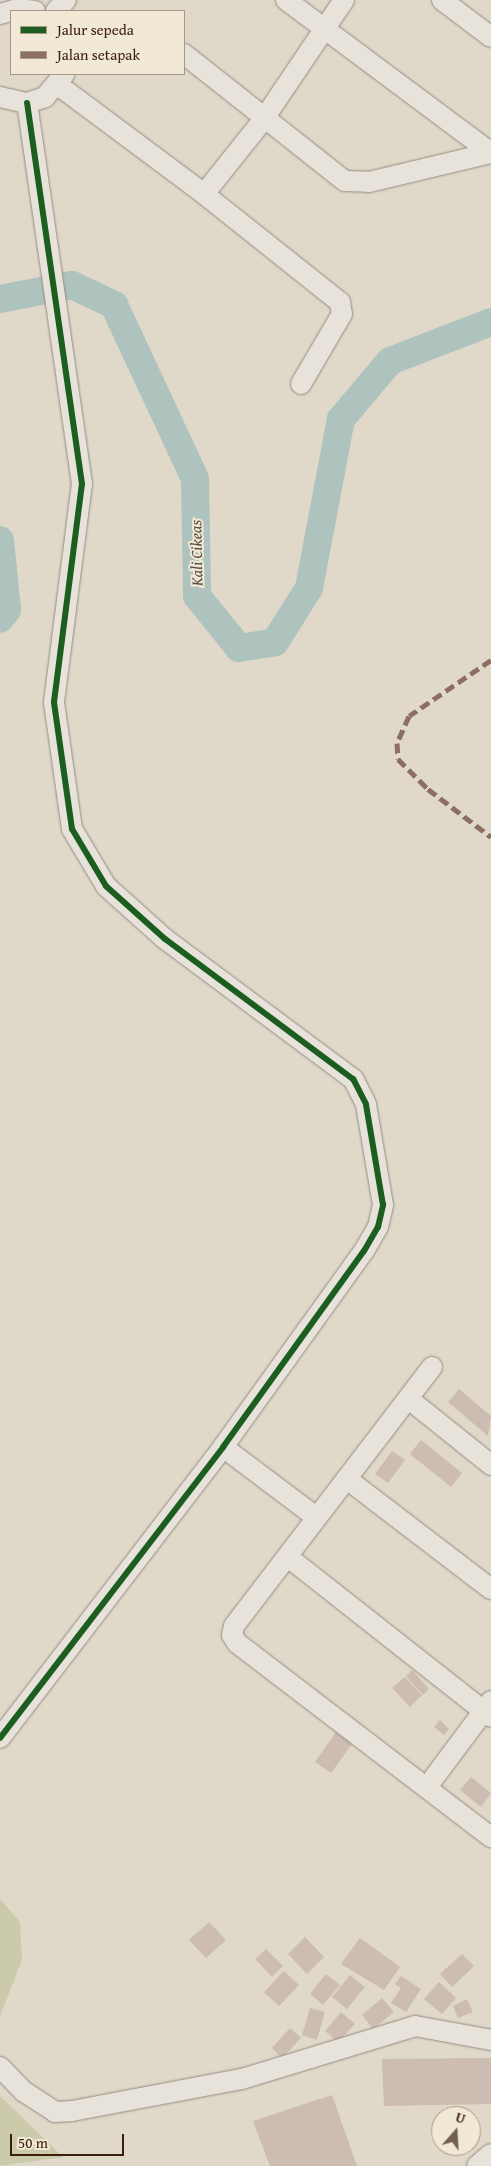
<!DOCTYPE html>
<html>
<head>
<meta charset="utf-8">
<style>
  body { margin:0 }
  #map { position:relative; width:491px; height:2166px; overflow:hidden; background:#e0d8c9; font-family:"Gentium Book Plus",serif }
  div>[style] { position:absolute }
  .green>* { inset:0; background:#cbcaaa }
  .river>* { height:28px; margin:-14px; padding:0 14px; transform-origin:14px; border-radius:14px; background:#aec3bd }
  .building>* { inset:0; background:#ccbcb1 }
  .roads { filter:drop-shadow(0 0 1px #958c81) drop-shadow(0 0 1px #958c81) }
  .minor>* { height:20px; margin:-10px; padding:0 10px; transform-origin:10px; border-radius:10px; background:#e7e3db }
  .quiet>* { height:5px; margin-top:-2.5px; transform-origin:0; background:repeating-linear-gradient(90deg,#8d6e63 0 10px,transparent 0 15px) }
  .cycleway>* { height:6px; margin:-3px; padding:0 3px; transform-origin:3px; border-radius:3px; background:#1b5e20 }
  span { translate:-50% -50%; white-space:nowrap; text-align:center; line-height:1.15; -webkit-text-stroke:4px #f1e8d5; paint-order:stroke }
  .water-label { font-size:16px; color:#564d3e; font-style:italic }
  .legend { position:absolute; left:10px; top:10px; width:175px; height:65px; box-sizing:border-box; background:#f1e8d5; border:1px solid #a89784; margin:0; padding:6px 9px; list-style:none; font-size:15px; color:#3a1e0a }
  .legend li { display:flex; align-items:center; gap:10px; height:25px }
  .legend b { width:25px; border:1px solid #a89784 }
  .north { position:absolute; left:431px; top:2106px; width:50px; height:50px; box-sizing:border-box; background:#f1e8d5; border:1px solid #a89784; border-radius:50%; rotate:19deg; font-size:14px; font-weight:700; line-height:20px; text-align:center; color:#3a1e0a }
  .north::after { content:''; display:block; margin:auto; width:18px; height:22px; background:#745f4d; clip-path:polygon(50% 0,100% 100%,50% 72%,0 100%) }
  .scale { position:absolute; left:10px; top:2134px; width:114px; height:22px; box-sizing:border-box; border:2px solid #3a1e0a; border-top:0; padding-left:6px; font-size:15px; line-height:18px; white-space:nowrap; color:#3a1e0a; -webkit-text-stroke:4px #f1e8d5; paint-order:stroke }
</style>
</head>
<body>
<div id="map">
  <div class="green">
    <i style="clip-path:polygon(0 1899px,20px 1922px,22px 1960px,0 2016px)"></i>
    <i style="clip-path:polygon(0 2096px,63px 2157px,0 2166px)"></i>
  </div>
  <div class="river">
    <i style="left:0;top:299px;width:73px;rotate:-11deg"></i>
    <i style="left:72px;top:285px;width:47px;rotate:25.5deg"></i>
    <i style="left:114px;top:305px;width:192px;rotate:65deg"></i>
    <i style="left:195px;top:479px;width:117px;rotate:89deg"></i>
    <i style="left:197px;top:596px;width:67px;rotate:51.1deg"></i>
    <i style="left:239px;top:648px;width:36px;rotate:-9deg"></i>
    <i style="left:275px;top:642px;width:64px;rotate:-57.8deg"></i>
    <i style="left:309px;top:588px;width:172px;rotate:-79.3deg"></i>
    <i style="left:341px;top:419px;width:76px;rotate:-49.8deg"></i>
    <i style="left:390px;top:361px;width:108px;rotate:-21.1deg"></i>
    <i style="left:0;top:540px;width:70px;rotate:84.3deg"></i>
    <i style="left:7px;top:610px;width:11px;rotate:128deg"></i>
  </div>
  <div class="building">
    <i style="clip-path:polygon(459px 1389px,491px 1416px,488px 1436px,448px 1402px)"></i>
    <i style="clip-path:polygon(421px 1440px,462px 1473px,451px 1487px,410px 1454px)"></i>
    <i style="clip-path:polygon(392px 1451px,405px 1460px,388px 1483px,375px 1474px)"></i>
    <i style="clip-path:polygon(412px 1670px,429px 1689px,423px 1695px,406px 1676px)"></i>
    <i style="clip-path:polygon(405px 1677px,422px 1695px,410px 1707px,392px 1688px)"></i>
    <i style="clip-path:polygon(440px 1720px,449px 1729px,444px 1735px,434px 1727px)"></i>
    <i style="clip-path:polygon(336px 1732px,352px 1744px,331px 1773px,315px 1762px)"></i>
    <i style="clip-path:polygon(471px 1777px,491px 1793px,481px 1807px,460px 1790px)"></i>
    <i style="clip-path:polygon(209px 1922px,226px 1940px,206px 1958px,189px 1940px)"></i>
    <i style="clip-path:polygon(305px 1937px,324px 1957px,307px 1974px,288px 1954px)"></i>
    <i style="clip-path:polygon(360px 1938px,400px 1967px,384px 1990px,341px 1964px)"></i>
    <i style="clip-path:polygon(266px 1949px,283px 1966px,272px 1977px,255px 1959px)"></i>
    <i style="clip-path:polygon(462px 1954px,474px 1966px,452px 1987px,440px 1974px)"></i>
    <i style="clip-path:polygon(284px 1971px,299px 1985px,279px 2006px,264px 1992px)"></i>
    <i style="clip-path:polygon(326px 1974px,340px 1985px,323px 2005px,310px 1994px)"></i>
    <i style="clip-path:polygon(350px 1975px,365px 1987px,347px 2009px,332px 1997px)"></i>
    <i style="clip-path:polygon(401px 1976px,421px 1989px,406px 2012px,391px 2003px,401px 1988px,395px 1984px)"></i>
    <i style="clip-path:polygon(439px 1982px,456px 1998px,442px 2014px,424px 1999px)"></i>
    <i style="clip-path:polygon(382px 1998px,394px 2012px,373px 2029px,362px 2015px)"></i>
    <i style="clip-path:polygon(467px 1999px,473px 2012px,458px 2018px,453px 2006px)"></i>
    <i style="clip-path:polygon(310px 2008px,325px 2012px,317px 2040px,302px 2035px)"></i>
    <i style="clip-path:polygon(341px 2012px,355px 2024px,338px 2042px,325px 2031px)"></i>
    <i style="clip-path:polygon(290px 2028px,301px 2038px,282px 2058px,272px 2048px)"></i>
    <i style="clip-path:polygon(491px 2058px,491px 2104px,384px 2106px,382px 2059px)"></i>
    <i style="clip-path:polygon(332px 2095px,357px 2166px,270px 2166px,253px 2121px)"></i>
  </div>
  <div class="roads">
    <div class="minor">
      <i style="left:286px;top:0;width:256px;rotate:36.7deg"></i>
      <i style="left:442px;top:0;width:61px;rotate:37.1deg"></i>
      <i style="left:56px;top:11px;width:15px;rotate:-48deg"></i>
      <i style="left:0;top:14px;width:18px;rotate:-16deg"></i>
      <i style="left:17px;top:9px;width:18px;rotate:6deg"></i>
      <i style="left:184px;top:54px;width:205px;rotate:38.3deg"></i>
      <i style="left:345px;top:181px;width:24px;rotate:2deg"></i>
      <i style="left:369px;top:182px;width:125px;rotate:-13.4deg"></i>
      <i style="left:58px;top:85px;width:182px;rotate:36.7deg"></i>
      <i style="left:204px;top:194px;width:174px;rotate:38.5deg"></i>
      <i style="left:340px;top:302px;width:12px;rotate:81deg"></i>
      <i style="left:342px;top:314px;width:81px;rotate:120.4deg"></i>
      <i style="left:0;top:97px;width:28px;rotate:13deg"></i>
      <i style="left:27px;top:103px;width:19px;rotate:-18deg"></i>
      <i style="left:45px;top:97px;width:30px;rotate:-50deg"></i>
      <i style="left:204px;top:194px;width:95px;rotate:-51.4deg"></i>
      <i style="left:263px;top:120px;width:145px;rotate:-56deg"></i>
      <i style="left:432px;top:1367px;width:326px;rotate:127.4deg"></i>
      <i style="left:234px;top:1626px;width:9px;rotate:103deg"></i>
      <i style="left:232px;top:1635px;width:9px;rotate:58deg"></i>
      <i style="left:237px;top:1643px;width:320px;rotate:37.4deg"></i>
      <i style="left:410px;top:1400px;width:104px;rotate:38.7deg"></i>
      <i style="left:223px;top:1447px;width:116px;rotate:37deg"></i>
      <i style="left:347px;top:1479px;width:181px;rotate:37.4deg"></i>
      <i style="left:288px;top:1557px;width:258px;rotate:38.2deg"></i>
      <i style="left:0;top:1738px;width:367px;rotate:-52.5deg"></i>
      <i style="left:223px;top:1447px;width:241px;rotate:-54.3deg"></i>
      <i style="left:364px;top:1251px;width:28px;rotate:-60deg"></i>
      <i style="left:378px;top:1227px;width:23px;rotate:-77deg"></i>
      <i style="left:383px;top:1205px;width:102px;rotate:-99.6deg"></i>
      <i style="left:366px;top:1104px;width:28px;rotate:-117deg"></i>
      <i style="left:353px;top:1079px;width:234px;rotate:-143.3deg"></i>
      <i style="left:165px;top:939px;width:79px;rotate:-138.1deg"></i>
      <i style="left:106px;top:886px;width:66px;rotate:-120.8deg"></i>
      <i style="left:72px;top:829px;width:128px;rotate:-98.1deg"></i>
      <i style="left:54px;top:702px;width:220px;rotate:-82.7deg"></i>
      <i style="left:82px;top:484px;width:385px;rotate:-98.2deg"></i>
      <i style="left:427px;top:1787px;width:107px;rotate:-53.3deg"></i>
      <i style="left:0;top:2067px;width:33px;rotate:46deg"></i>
      <i style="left:23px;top:2091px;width:38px;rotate:33deg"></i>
      <i style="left:55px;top:2112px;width:17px;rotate:-3deg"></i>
      <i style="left:72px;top:2111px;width:173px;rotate:-10.7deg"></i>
      <i style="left:242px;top:2079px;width:181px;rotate:-17deg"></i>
      <i style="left:415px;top:2026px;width:77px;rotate:10.4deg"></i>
      <i style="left:477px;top:2166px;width:18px;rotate:-41deg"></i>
    </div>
  </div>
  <div class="quiet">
    <i style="left:491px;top:660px;width:99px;rotate:145.7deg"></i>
    <i style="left:409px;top:716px;width:30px;rotate:114deg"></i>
    <i style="left:397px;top:743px;width:16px;rotate:86deg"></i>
    <i style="left:398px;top:759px;width:42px;rotate:45deg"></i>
    <i style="left:428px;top:789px;width:79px;rotate:37.3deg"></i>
  </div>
  <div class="cycleway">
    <i style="left:0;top:1738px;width:367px;rotate:-52.5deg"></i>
    <i style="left:223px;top:1447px;width:241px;rotate:-54.3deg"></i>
    <i style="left:364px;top:1251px;width:28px;rotate:-60deg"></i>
    <i style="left:378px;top:1227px;width:23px;rotate:-77deg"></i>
    <i style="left:383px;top:1205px;width:102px;rotate:-99.6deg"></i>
    <i style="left:366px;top:1104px;width:28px;rotate:-117deg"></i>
    <i style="left:353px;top:1079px;width:234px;rotate:-143.3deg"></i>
    <i style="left:165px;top:939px;width:79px;rotate:-138.1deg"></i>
    <i style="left:106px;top:886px;width:66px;rotate:-120.8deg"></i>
    <i style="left:72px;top:829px;width:128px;rotate:-98.1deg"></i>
    <i style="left:54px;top:702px;width:220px;rotate:-82.7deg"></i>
    <i style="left:82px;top:484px;width:385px;rotate:-98.2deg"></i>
  </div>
  <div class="water-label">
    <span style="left:196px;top:553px;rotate:-91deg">Kali Cikeas</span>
  </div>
  <ul class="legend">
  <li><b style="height:6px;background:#1b5e20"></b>Jalur sepeda</li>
  <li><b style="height:6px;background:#8d6e63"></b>Jalan setapak</li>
  </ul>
  <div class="north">U</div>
  <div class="scale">50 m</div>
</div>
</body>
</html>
